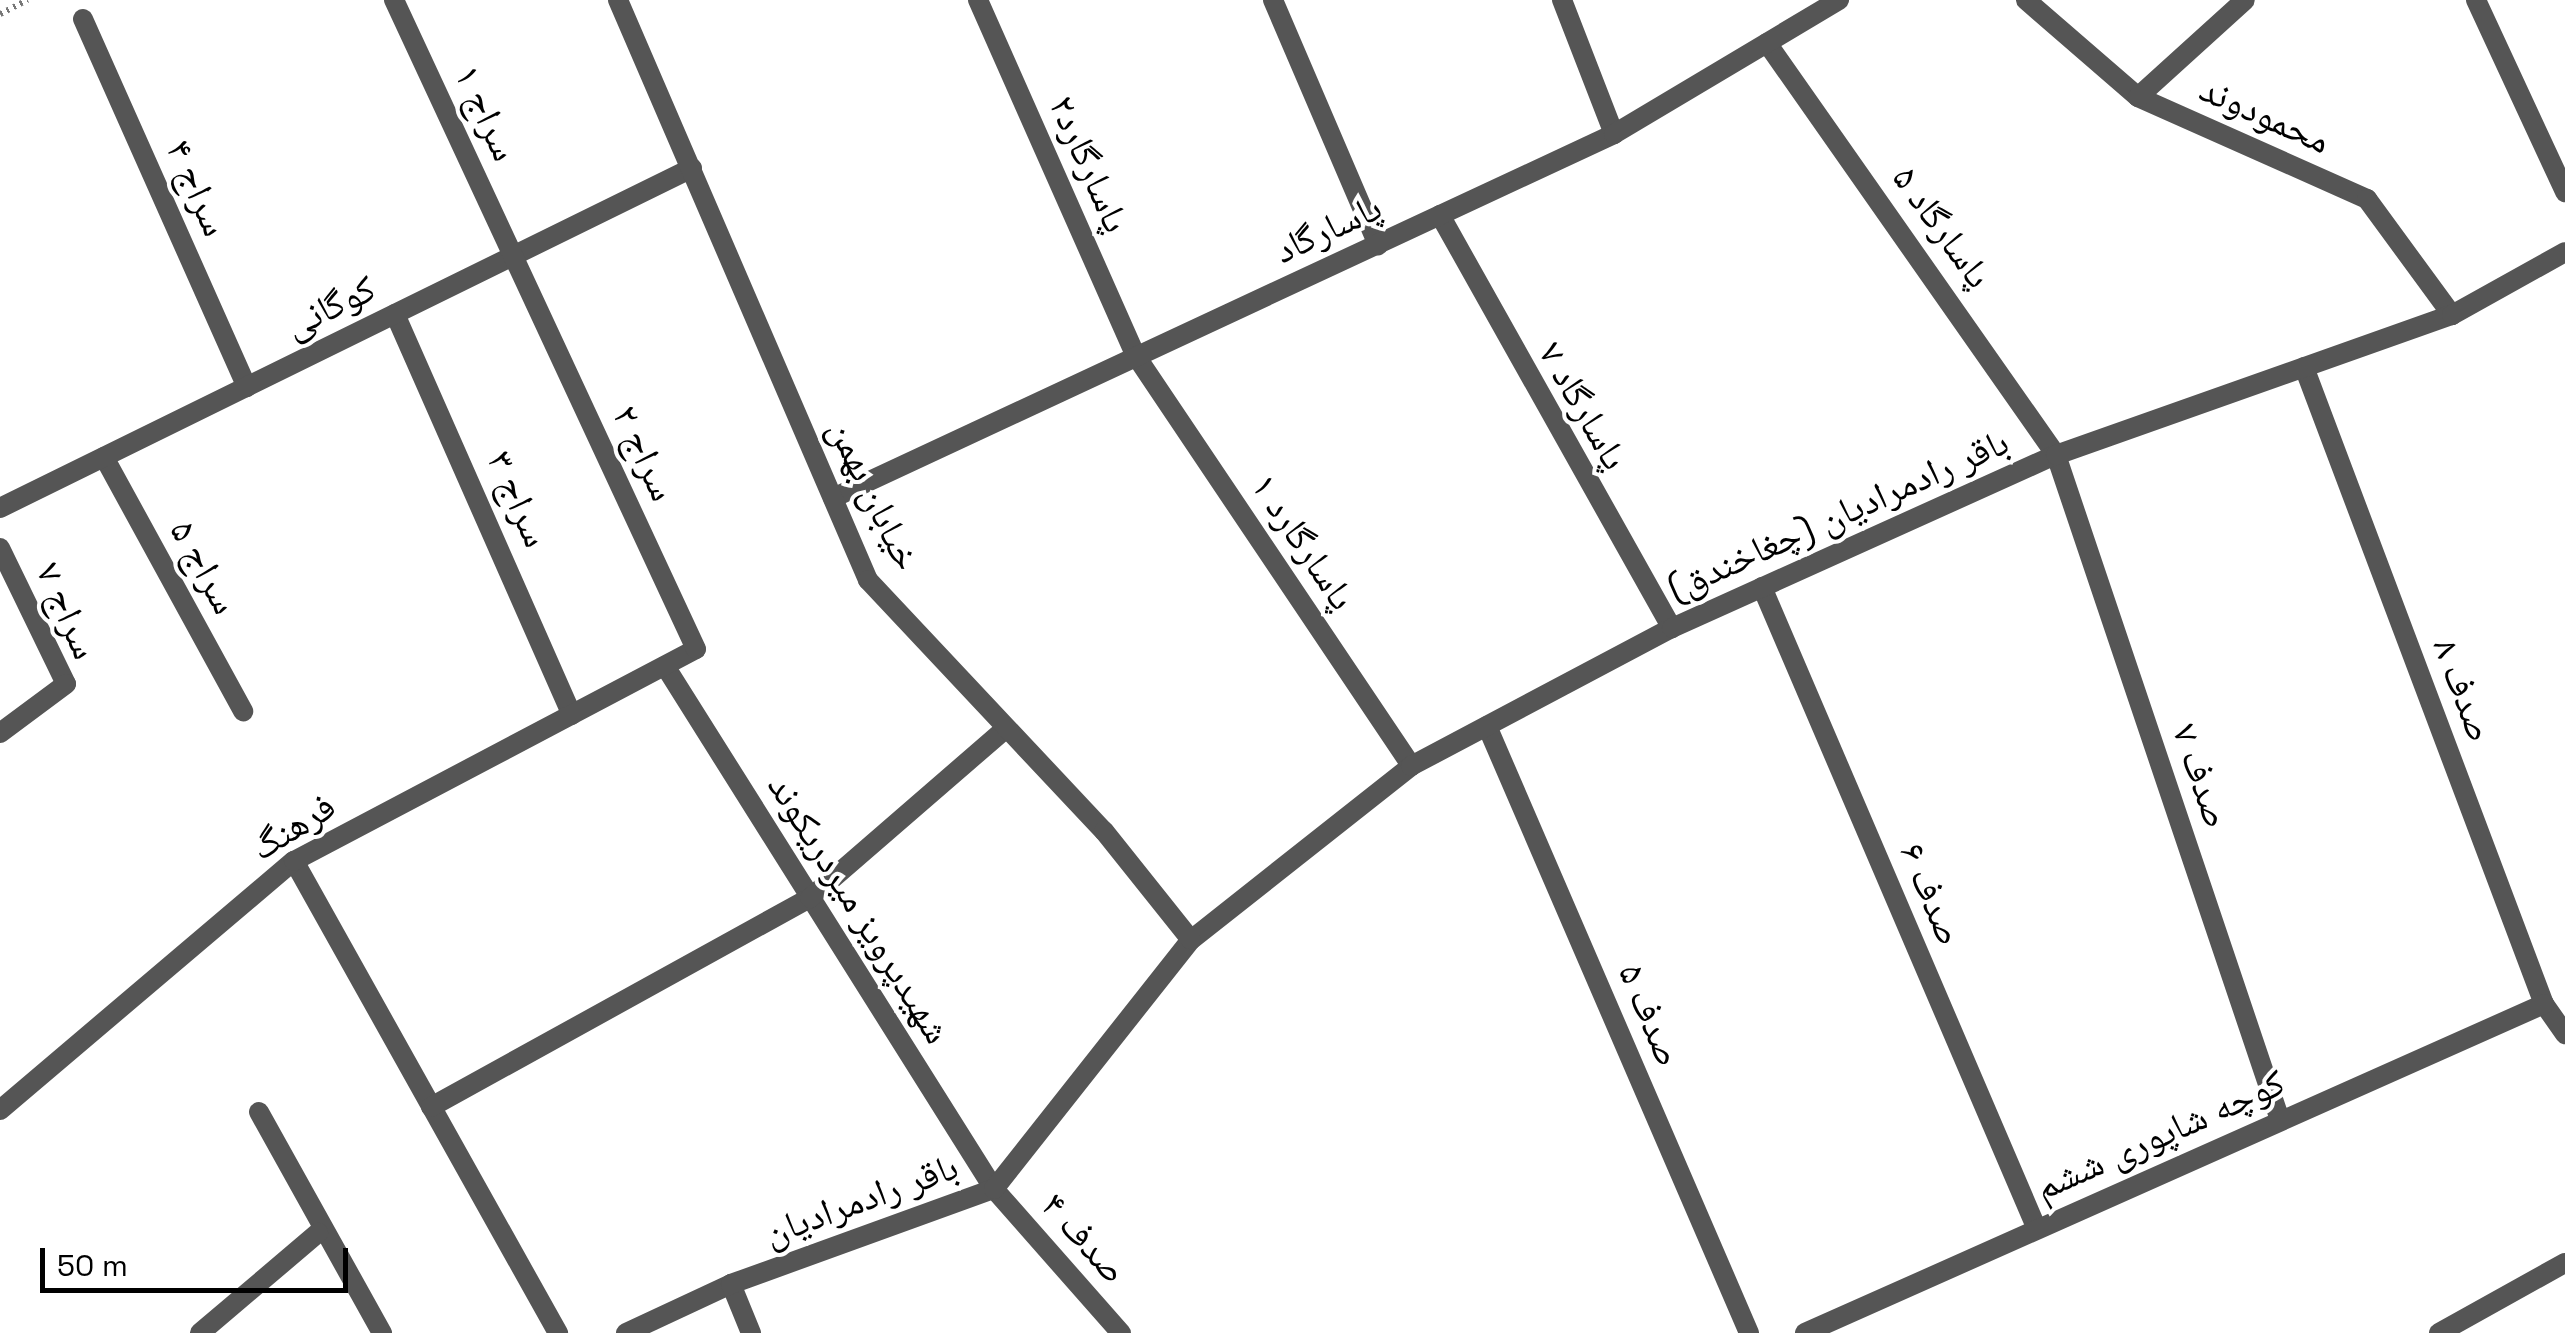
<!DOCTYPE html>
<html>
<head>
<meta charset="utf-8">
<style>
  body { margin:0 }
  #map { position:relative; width:2565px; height:1333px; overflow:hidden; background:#fff; font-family:"Space Grotesk","Noto Naskh Arabic",sans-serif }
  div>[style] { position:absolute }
  .path>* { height:6px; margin-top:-3px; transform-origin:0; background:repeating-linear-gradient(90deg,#777 0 2.5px,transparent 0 7.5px) }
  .minor>* { height:20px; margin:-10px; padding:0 10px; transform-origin:10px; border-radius:10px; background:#555 }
  .tertiary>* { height:20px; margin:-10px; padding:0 10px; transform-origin:10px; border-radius:10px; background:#555 }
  span { translate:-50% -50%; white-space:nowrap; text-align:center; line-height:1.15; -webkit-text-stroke:8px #fff; paint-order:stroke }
  .street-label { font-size:38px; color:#000 }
  .scale { position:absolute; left:40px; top:1248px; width:308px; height:45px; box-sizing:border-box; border:5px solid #000; border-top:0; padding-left:12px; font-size:30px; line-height:35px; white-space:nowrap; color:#000; -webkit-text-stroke:8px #fff; paint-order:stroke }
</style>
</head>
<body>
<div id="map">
  <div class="path">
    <i style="left:0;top:14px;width:31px;rotate:-27deg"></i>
  </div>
  <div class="minor">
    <i style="left:978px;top:0;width:389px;rotate:66.1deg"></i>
    <i style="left:1136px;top:356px;width:494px;rotate:56.1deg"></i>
    <i style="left:1273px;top:0;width:267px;rotate:66.8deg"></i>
    <i style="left:1562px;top:0;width:144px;rotate:68.8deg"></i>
    <i style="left:2026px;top:0;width:148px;rotate:40.9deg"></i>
    <i style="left:2138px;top:97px;width:251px;rotate:24deg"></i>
    <i style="left:2367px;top:199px;width:144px;rotate:53.8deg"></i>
    <i style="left:2476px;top:0;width:212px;rotate:65.1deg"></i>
    <i style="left:83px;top:19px;width:403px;rotate:66deg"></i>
    <i style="left:1767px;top:43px;width:503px;rotate:54.95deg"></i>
    <i style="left:2056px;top:455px;width:702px;rotate:71.38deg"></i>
    <i style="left:2138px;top:97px;width:144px;rotate:-42.2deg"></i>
    <i style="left:1440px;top:215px;width:474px;rotate:60.7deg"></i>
    <i style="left:395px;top:314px;width:438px;rotate:66.2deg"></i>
    <i style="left:2304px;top:367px;width:681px;rotate:69.36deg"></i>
    <i style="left:2544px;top:1004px;width:37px;rotate:55deg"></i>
    <i style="left:104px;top:457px;width:290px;rotate:61.3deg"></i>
    <i style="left:833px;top:498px;width:862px;rotate:-24.99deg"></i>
    <i style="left:1614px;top:134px;width:262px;rotate:-30.8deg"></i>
    <i style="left:0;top:508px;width:771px;rotate:-26.17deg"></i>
    <i style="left:0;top:548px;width:151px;rotate:64.1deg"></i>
    <i style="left:66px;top:684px;width:82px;rotate:143.4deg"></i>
    <i style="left:1762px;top:587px;width:696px;rotate:66.82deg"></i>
    <i style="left:665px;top:666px;width:618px;rotate:57.83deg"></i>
    <i style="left:994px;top:1189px;width:192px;rotate:48.6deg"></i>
    <i style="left:1487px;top:726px;width:661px;rotate:66.65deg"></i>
    <i style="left:294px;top:861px;width:541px;rotate:60.78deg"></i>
    <i style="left:431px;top:1107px;width:433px;rotate:-28.9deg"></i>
    <i style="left:810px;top:898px;width:258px;rotate:-40.9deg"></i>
    <i style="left:0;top:1110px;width:385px;rotate:-40.3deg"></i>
    <i style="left:294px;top:861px;width:454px;rotate:-27.8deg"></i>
    <i style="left:696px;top:649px;width:716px;rotate:-114.95deg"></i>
    <i style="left:259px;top:1112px;width:253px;rotate:60.9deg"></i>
    <i style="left:731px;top:1284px;width:53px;rotate:67.8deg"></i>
    <i style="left:200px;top:1333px;width:155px;rotate:-40.3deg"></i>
    <i style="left:626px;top:1333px;width:116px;rotate:-25deg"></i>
    <i style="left:731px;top:1284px;width:280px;rotate:-19.9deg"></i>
    <i style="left:994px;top:1189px;width:318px;rotate:-51.7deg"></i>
    <i style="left:1191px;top:940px;width:280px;rotate:-38.3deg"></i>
    <i style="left:1411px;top:766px;width:295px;rotate:-27.9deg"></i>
    <i style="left:1672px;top:628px;width:421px;rotate:-24.3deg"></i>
    <i style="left:2056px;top:455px;width:420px;rotate:-19.5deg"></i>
    <i style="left:2452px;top:315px;width:129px;rotate:-29.1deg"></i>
    <i style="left:1805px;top:1333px;width:809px;rotate:-24deg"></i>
    <i style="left:2439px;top:1333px;width:144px;rotate:-29.1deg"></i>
  </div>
  <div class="tertiary">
    <i style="left:618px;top:0;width:632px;rotate:66.68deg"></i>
    <i style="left:868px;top:580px;width:345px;rotate:46.8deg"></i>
    <i style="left:1104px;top:831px;width:139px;rotate:51.4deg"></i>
  </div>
  <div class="street-label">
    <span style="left:486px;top:113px;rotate:65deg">سراج ۱</span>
    <span style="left:2265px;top:115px;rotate:24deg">محمودوند</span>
    <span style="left:1089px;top:164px;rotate:66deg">پاسارگارد۲</span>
    <span style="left:197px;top:188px;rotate:66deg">سراج ۴</span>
    <span style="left:1942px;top:227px;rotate:54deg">پاسارگاد ۵</span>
    <span style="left:1328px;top:229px;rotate:-25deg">پاسارگاد</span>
    <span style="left:330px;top:307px;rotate:-26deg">کوگانی</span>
    <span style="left:1583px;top:406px;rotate:60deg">پاسارگاد ۷</span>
    <span style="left:644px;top:453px;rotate:65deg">سراج ۲</span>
    <span style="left:874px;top:495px;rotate:64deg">خیابان بهمن</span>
    <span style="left:518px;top:499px;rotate:66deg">سراج ۳</span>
    <span style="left:1838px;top:515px;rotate:-24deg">باقر رادمرادیان (چغاخندق)</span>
    <span style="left:1303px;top:542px;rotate:56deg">پاسارگارد ۱</span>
    <span style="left:204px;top:567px;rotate:61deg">سراج ۵</span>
    <span style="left:67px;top:611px;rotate:66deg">سراج ۷</span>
    <span style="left:2463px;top:690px;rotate:69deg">صدف ۸</span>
    <span style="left:2201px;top:776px;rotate:71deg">صدف ۷</span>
    <span style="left:293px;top:827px;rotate:-32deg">فرهنگ</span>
    <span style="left:1931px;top:894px;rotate:67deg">صدف ۶</span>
    <span style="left:859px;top:909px;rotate:58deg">شهیدپرویز میردریکوند</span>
    <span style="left:1650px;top:1015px;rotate:67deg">صدف ۵</span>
    <span style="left:2160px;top:1135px;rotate:-24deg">کوچه شاپوری ششم</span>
    <span style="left:861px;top:1200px;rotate:-20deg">باقر رادمرادیان</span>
    <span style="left:1084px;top:1238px;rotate:48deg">صدف ۴</span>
  </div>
  <div class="scale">50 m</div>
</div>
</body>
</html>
